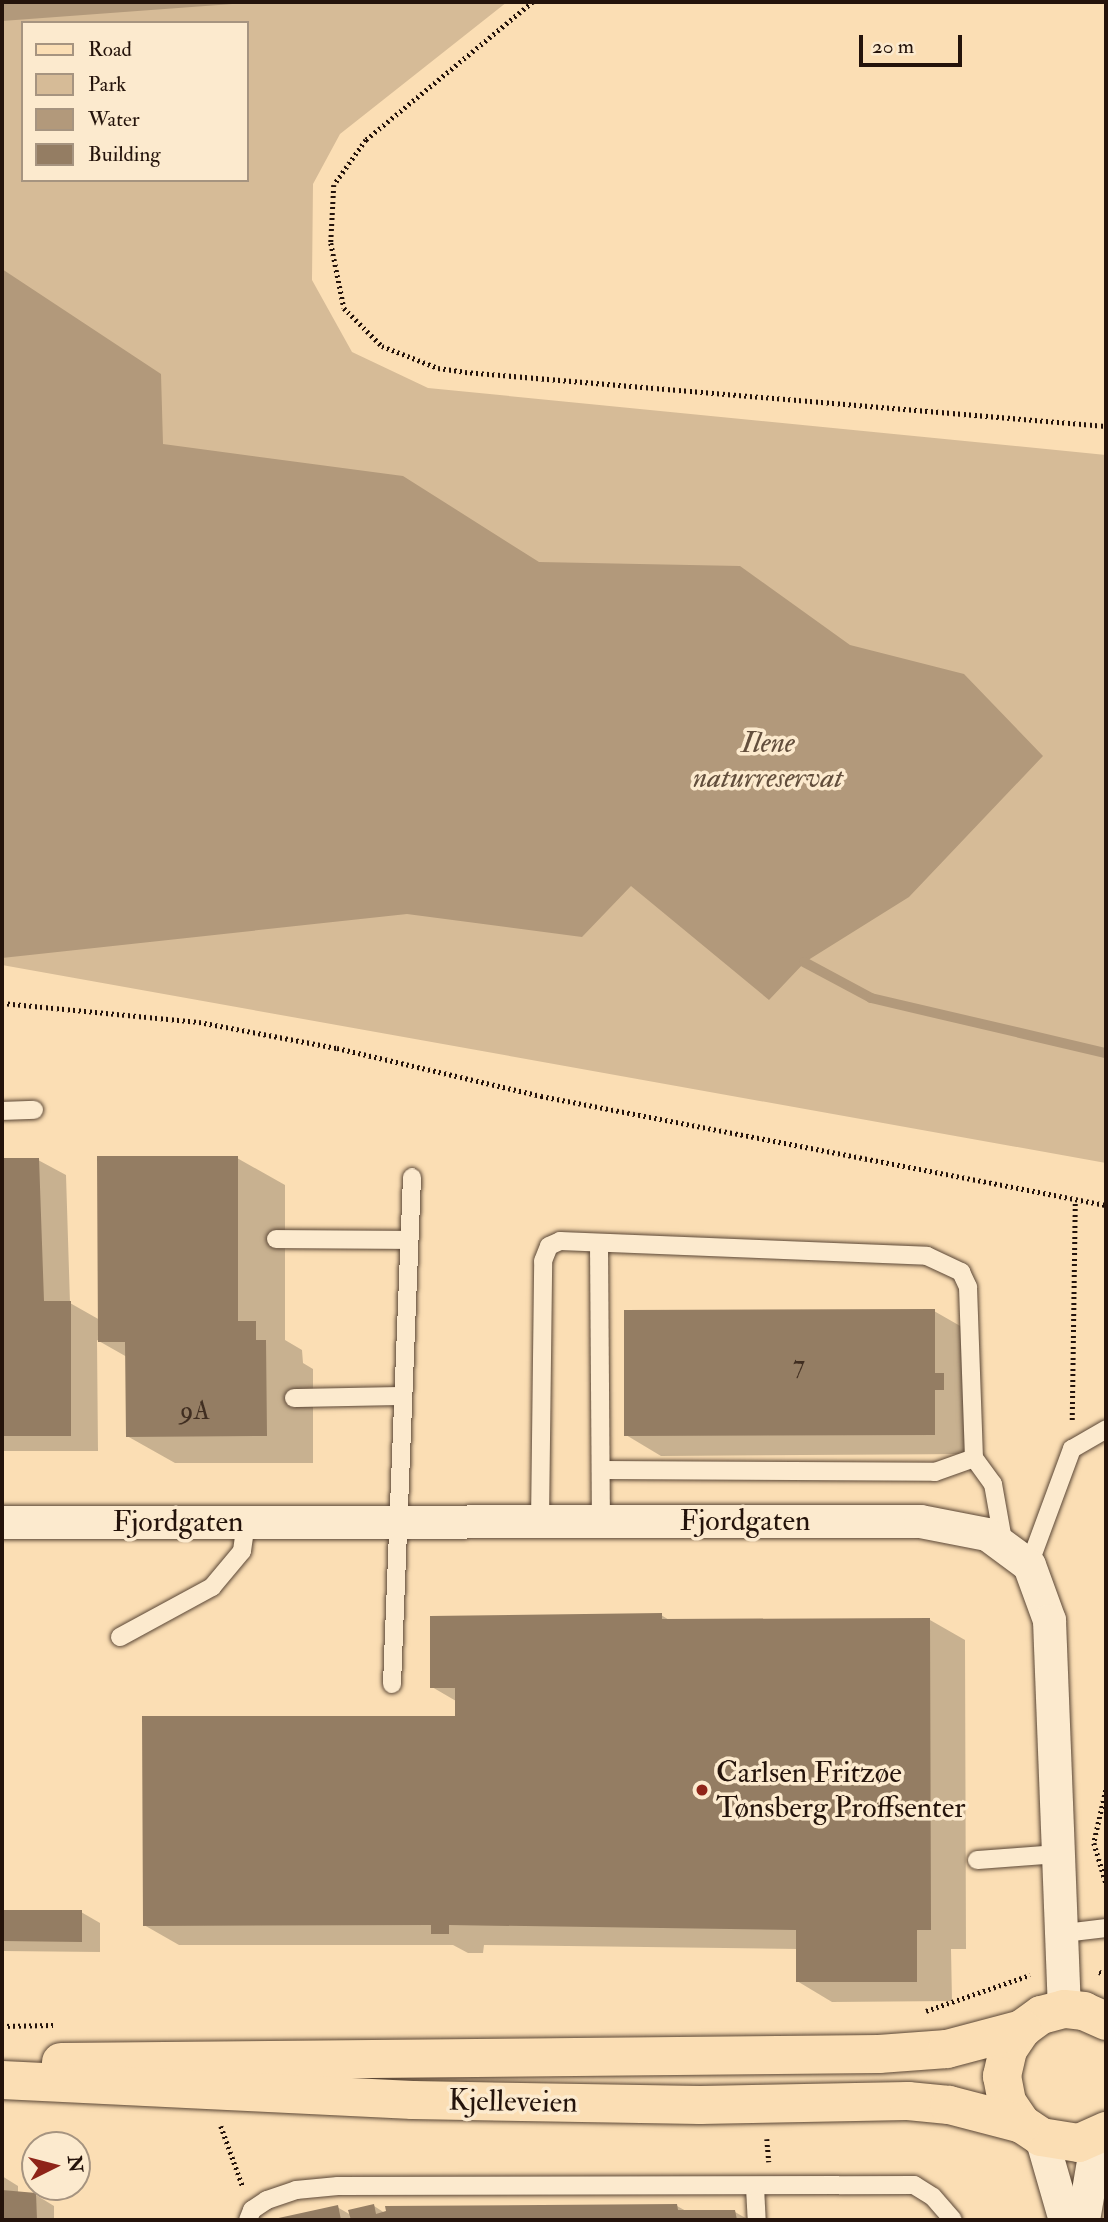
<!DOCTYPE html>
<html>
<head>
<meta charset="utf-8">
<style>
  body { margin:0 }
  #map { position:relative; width:1108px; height:2222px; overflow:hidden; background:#fbdeb4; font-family:"IM FELL Double Pica",serif }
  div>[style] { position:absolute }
  .green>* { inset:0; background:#d6bb97 }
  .water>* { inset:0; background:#b2997b }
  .shadow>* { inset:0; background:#0003 }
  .stream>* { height:10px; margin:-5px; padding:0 5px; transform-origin:5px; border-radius:5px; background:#b2997b }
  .building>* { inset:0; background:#947d63 }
  .path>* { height:4.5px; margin-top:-2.25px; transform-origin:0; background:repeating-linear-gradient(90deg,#24130b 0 2px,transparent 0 5.5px) }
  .roads { filter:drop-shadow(0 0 2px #5a4635) drop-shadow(0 0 2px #5a4635) }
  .lane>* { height:18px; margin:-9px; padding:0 9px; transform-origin:9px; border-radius:9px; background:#fceace }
  .street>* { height:33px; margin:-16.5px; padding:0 16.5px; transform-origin:16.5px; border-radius:16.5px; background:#fceace }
  .primary>* { height:38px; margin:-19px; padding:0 19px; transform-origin:19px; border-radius:19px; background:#fbdeb4 }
  .dots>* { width:19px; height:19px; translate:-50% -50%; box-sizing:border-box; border:4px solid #fceace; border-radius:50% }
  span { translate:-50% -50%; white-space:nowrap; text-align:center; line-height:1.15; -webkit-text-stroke:7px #fceace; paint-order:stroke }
  .number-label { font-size:26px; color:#402e21 }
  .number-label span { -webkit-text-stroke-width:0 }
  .park-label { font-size:30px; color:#624e3c; font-style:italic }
  .street-label { font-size:30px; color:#24130b }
  .poi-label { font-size:30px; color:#24130b }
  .left { translate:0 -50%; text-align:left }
  .frame { position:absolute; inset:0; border:4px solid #24130b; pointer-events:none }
  .legend { position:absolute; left:21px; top:21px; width:228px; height:161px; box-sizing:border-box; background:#fceace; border:2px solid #a69480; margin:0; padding:9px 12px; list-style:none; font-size:21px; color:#24130b }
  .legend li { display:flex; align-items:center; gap:14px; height:35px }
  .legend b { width:35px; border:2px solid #a69480 }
  .north { position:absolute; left:21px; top:2131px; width:70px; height:70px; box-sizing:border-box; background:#fceace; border:2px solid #a69480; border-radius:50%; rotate:84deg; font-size:19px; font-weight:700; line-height:28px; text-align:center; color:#24130b }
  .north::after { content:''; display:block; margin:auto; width:24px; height:32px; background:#8f2418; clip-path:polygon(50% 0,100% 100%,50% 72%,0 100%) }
  .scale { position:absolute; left:859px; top:35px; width:103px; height:32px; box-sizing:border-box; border:4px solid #24130b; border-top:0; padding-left:9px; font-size:21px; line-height:24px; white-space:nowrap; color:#24130b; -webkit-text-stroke:5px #fceace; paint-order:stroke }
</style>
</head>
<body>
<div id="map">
  <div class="green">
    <i style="clip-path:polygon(evenodd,2px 2px,507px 2px,340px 134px,313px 184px,312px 280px,352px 352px,428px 388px,1106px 455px,1106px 1163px,2px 965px,2px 2px,23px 23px,247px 23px,247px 180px,23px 180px,23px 23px)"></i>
  </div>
  <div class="water">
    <i style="clip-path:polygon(2px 2px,261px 2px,2px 21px)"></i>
    <i style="clip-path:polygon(2px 269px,161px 374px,163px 444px,403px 476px,539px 562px,740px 566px,850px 645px,964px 674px,1043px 756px,909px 897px,805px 962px,769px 1000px,631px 886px,582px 937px,407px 914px,2px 958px)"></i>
  </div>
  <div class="shadow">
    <i style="clip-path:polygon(237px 1158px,285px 1185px,285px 1340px,302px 1350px,303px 1363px,313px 1369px,313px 1463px,175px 1463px,127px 1436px,127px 1357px,97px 1340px,98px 1451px,2px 1451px,2px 1160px,38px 1160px,66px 1175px,70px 1303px,100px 1320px)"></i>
    <i style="clip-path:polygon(934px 1311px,969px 1331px,970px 1454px,661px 1456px,626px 1435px)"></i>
    <i style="clip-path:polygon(661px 1615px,671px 1621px,930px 1620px,965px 1640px,966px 1949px,951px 1949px,952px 2001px,832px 2002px,797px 1981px,797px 1949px,484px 1945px,483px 1953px,468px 1953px,453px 1945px,179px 1945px,144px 1925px,456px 1717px,456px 1701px,432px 1687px)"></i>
    <i style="clip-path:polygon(2px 1911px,81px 1912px,100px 1923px,100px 1952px,2px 1951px)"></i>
    <i style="clip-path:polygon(2px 2176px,18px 2186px,18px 2193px,36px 2195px,54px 2206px,54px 2220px,2px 2220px)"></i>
    <i style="clip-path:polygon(374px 2206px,388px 2215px,677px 2206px,688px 2212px,735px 2212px,749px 2220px,277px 2220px,337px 2207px,351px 2215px)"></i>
  </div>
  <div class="stream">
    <i style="left:804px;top:962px;width:76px;rotate:28.2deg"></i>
    <i style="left:871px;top:998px;width:241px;rotate:13.2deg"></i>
  </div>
  <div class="building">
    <i style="clip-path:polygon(97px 1156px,238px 1156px,238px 1321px,256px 1321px,256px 1340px,266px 1340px,267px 1436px,126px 1437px,125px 1342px,98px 1342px)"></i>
    <i style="clip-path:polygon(2px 1158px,39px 1158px,44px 1301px,71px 1301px,71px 1436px,2px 1436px)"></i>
    <i style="clip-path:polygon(935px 1309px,935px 1373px,944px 1373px,944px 1390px,935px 1390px,935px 1435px,624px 1436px,624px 1310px)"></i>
    <i style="clip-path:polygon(662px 1613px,662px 1619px,930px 1618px,931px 1930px,917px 1930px,917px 1982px,796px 1982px,796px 1930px,449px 1925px,449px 1934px,431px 1934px,431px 1925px,143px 1926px,142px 1716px,455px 1716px,455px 1688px,430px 1688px,430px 1616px)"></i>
    <i style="clip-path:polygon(2px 1910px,82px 1910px,82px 1942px,2px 1941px)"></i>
    <i style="clip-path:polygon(2px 2190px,36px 2193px,37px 2220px,2px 2220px)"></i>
    <i style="clip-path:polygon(374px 2204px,376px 2214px,386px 2211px,385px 2206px,677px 2204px,678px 2210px,735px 2210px,737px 2220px,351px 2220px,348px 2210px)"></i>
    <i style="clip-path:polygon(338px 2205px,341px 2220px,274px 2220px,274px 2219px)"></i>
  </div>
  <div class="path">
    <i style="left:533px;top:2px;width:217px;rotate:140.4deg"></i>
    <i style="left:366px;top:140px;width:55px;rotate:125.4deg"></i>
    <i style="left:334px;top:185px;width:58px;rotate:93deg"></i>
    <i style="left:331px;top:243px;width:66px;rotate:78.7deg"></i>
    <i style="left:344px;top:308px;width:54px;rotate:45deg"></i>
    <i style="left:382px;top:346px;width:60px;rotate:21.4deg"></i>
    <i style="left:438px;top:368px;width:27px;rotate:8deg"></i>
    <i style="left:465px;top:372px;width:643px;rotate:4.82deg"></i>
    <i style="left:2px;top:1003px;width:198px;rotate:5.5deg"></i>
    <i style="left:199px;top:1022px;width:140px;rotate:10.7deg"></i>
    <i style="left:337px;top:1048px;width:210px;rotate:13.2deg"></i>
    <i style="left:541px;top:1096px;width:575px;rotate:10.92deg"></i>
    <i style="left:1072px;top:1420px;width:220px;rotate:-89.2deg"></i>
    <i style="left:1106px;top:1790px;width:54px;rotate:102.8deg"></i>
    <i style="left:1094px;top:1843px;width:42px;rotate:73.3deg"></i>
    <i style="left:1099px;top:1972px;width:7px;rotate:16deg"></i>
    <i style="left:926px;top:2011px;width:110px;rotate:-19.1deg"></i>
    <i style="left:2px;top:2026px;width:51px;rotate:-1.1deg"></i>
    <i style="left:221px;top:2126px;width:65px;rotate:70.2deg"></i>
    <i style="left:767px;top:2139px;width:23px;rotate:85deg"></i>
  </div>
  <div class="roads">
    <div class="lane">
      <i style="left:2px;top:1111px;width:32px;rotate:-2deg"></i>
      <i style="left:276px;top:1239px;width:133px;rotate:0.4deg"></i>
      <i style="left:599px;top:1243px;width:278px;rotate:89.6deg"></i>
      <i style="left:294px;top:1398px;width:109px;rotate:-1.1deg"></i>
      <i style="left:601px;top:1470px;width:334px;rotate:0.3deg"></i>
      <i style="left:935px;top:1472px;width:41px;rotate:-19.7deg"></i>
      <i style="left:540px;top:1522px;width:261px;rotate:-89.3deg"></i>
      <i style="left:543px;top:1261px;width:16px;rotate:-68deg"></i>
      <i style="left:549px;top:1246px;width:12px;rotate:-24deg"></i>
      <i style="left:560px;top:1241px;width:367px;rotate:2.3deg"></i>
      <i style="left:927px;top:1256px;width:38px;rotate:25deg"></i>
      <i style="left:961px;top:1272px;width:17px;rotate:65deg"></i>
      <i style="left:968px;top:1287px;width:171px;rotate:88deg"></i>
      <i style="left:974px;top:1458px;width:32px;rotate:54deg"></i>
      <i style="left:993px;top:1484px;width:63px;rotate:79.9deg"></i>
      <i style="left:1029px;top:1565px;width:124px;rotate:-69.7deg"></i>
      <i style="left:1072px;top:1449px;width:39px;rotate:-30deg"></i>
      <i style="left:120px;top:1637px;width:105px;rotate:-28.5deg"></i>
      <i style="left:212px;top:1587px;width:47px;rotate:-50.2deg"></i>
      <i style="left:242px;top:1551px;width:29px;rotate:-82deg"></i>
      <i style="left:392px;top:1684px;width:507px;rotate:-87.74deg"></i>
      <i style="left:977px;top:1860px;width:82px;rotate:-4.2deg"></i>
      <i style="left:1064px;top:1933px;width:42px;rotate:-6.8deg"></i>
      <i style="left:755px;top:2187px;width:33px;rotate:87deg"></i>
      <i style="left:248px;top:2220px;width:11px;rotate:-68deg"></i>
      <i style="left:252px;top:2210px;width:18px;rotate:-34deg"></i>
      <i style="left:267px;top:2200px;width:31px;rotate:-19deg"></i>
      <i style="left:296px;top:2190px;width:42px;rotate:-5.4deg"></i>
      <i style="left:338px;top:2186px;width:576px;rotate:-0.1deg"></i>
      <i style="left:914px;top:2185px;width:22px;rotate:32deg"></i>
      <i style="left:933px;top:2197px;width:30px;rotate:49deg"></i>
    </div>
    <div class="street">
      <i style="left:2px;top:1522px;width:918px;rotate:-0.06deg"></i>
      <i style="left:920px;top:1521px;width:68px;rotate:11deg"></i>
      <i style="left:987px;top:1534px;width:52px;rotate:36.4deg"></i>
      <i style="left:1029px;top:1565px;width:59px;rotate:70deg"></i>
      <i style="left:1049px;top:1620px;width:389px;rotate:87.8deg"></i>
      <i style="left:1041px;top:2137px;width:86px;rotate:73.9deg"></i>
      <i style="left:1083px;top:2220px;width:84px;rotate:-80.4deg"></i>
    </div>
    <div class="primary">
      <i style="left:1106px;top:2021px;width:24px;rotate:-156deg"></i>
      <i style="left:1084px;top:2011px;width:20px;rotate:-174deg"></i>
      <i style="left:1064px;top:2009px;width:24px;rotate:165deg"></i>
      <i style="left:1041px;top:2015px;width:24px;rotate:144deg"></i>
      <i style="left:1022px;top:2029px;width:25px;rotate:124deg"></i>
      <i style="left:1008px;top:2050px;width:27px;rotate:103deg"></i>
      <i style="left:1002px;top:2076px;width:26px;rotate:79deg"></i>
      <i style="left:1007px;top:2102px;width:27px;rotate:56deg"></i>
      <i style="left:1022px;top:2124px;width:23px;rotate:34deg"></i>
      <i style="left:1041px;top:2137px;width:38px;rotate:9deg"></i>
      <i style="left:1079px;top:2143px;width:30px;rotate:-24deg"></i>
      <i style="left:61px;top:2062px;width:818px;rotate:-0.56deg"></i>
      <i style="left:879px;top:2054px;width:68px;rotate:-4.2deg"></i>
      <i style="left:947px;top:2049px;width:78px;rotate:-14.9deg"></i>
      <i style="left:2px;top:2080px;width:411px;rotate:2.8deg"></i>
      <i style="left:413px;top:2100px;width:287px;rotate:1deg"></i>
      <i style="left:700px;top:2105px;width:208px;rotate:-1.1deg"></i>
      <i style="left:908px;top:2101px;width:41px;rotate:5.6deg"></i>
      <i style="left:949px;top:2105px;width:75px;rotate:14.6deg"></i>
    </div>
  </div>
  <div class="dots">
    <i style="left:702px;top:1790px;background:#8f2418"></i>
  </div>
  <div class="number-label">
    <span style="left:799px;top:1366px">7</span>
    <span style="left:195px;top:1412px">9A</span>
  </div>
  <div class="park-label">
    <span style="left:768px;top:760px">Ilene<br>naturreservat</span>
  </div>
  <div class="street-label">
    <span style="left:745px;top:1521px">Fjordgaten</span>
    <span style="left:178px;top:1522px">Fjordgaten</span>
    <span style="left:513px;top:2102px;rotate:1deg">Kjelleveien</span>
  </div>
  <div class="poi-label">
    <span class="left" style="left:716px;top:1790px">Carlsen Fritzøe<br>Tønsberg Proffsenter</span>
  </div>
  <div class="frame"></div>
  <ul class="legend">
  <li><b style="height:9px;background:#fbdeb4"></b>Road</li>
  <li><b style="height:19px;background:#d6bb97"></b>Park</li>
  <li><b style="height:19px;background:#b2997b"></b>Water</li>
  <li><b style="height:19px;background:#947d63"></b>Building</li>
  </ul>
  <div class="north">N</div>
  <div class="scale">20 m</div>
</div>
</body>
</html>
